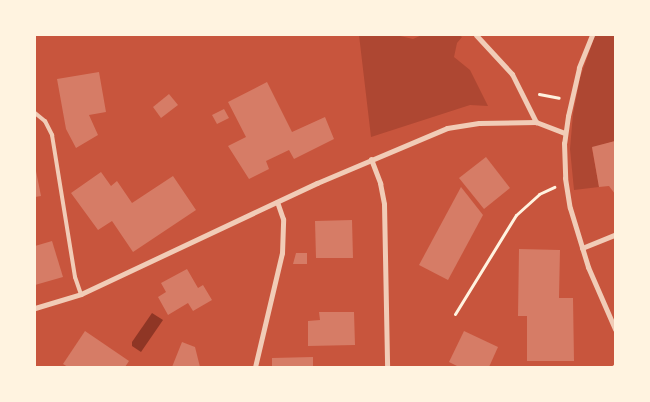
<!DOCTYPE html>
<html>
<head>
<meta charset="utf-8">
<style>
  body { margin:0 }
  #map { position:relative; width:650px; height:402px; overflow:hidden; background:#c8553d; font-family:Jost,sans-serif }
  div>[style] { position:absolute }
  .green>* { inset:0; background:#ae4732 }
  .water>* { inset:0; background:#8f3625 }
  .building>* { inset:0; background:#d67c66 }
  .path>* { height:3px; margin:-1.5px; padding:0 1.5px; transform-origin:1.5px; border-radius:1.5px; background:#fff3e0 }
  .service>* { height:4px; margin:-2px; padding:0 2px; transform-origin:2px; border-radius:2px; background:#f1ccb7 }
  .minor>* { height:5px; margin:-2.5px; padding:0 2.5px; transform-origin:2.5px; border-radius:2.5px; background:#f1ccb7 }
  span { translate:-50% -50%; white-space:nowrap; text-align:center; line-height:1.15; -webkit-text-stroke:4px #fff3e0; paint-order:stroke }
  .frame { position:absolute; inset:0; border:36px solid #fff3e0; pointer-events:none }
</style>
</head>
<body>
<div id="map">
  <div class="green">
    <i style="clip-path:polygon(359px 35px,396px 35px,413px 39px,422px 35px,459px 35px,462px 37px,457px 43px,454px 57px,470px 70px,488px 106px,470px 105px,371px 137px)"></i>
    <i style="clip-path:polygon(595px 35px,615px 35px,615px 141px,592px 148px,599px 187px,574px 190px,570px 149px,573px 114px,580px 78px)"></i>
  </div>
  <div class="water">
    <i style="clip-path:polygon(152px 313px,163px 320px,141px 352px,132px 346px,132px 342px)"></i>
  </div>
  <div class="building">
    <i style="clip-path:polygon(99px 72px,106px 112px,89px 115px,98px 135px,76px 148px,66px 129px,57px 79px)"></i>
    <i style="clip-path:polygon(267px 82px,292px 132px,325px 117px,334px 139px,294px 159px,289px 150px,266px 161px,269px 169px,249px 179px,228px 146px,246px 137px,228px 102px)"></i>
    <i style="clip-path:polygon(169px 94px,178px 105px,161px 118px,153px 107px)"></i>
    <i style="clip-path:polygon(224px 109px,229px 118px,217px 124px,212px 115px)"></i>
    <i style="clip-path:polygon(615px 141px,615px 194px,609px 186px,599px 187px,592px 147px)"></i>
    <i style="clip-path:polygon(486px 157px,510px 188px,484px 209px,459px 178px)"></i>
    <i style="clip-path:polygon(35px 166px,41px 196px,35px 197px)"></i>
    <i style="clip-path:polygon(101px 172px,111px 186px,117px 181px,132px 203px,173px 176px,196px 210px,133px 252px,112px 221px,98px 230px,71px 193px)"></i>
    <i style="clip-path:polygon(461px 187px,483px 215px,448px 280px,419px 265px)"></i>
    <i style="clip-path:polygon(352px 220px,353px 258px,316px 258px,315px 221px)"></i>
    <i style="clip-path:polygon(52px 241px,63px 277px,35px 285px,35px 246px)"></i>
    <i style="clip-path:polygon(519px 249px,560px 250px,559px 298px,573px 298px,574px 361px,527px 361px,527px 316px,518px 316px)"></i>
    <i style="clip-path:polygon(296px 253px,307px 253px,307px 264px,293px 264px)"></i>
    <i style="clip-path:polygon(187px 269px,198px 288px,203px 285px,212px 300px,193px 311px,188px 303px,168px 315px,158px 297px,166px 292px,161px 283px)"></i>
    <i style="clip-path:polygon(319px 312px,354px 312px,355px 345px,308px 346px,308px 321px,320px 320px)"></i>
    <i style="clip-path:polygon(85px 331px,129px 361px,125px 367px,68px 367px,63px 364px)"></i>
    <i style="clip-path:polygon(464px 331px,498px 347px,489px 367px,459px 367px,449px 362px)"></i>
    <i style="clip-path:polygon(182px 342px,195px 347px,200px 367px,172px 367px)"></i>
    <i style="clip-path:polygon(313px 357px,313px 367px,272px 367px,272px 358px)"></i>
  </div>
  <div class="path">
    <i style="left:539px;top:94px;width:20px;rotate:11deg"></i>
    <i style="left:455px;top:314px;width:116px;rotate:-58.4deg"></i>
    <i style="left:516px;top:215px;width:31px;rotate:-42deg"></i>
    <i style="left:539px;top:194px;width:17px;rotate:-25deg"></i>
  </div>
  <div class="service">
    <i style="left:35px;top:113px;width:13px;rotate:39deg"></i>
    <i style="left:45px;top:121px;width:16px;rotate:63deg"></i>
    <i style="left:52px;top:135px;width:144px;rotate:80.8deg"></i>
    <i style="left:75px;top:277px;width:18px;rotate:71deg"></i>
  </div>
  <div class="minor">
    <i style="left:476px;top:35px;width:53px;rotate:47.3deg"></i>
    <i style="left:512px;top:74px;width:54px;rotate:63.4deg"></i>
    <i style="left:592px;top:35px;width:35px;rotate:112deg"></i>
    <i style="left:579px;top:68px;width:49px;rotate:102.9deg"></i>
    <i style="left:568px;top:116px;width:27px;rotate:98deg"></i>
    <i style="left:564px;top:143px;width:35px;rotate:88deg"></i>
    <i style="left:565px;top:178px;width:30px;rotate:81deg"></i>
    <i style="left:570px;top:208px;width:62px;rotate:73deg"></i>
    <i style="left:588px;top:267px;width:68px;rotate:66.5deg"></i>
    <i style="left:371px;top:159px;width:26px;rotate:69deg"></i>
    <i style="left:380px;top:183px;width:21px;rotate:79deg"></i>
    <i style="left:384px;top:204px;width:163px;rotate:88.9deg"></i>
    <i style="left:582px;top:248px;width:35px;rotate:-22deg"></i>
    <i style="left:35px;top:308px;width:48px;rotate:-16.9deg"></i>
    <i style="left:81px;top:294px;width:261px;rotate:-25.2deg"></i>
    <i style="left:317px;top:183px;width:141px;rotate:-22.9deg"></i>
    <i style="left:447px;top:128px;width:32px;rotate:-9deg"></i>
    <i style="left:479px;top:123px;width:57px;rotate:-1deg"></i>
    <i style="left:536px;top:122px;width:31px;rotate:21deg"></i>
    <i style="left:255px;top:367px;width:117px;rotate:-76.7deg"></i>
    <i style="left:282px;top:253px;width:34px;rotate:-88deg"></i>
    <i style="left:283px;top:219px;width:18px;rotate:-109deg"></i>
    <i style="left:614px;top:367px;width:1px;rotate:-45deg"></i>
  </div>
  <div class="frame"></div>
</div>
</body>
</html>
